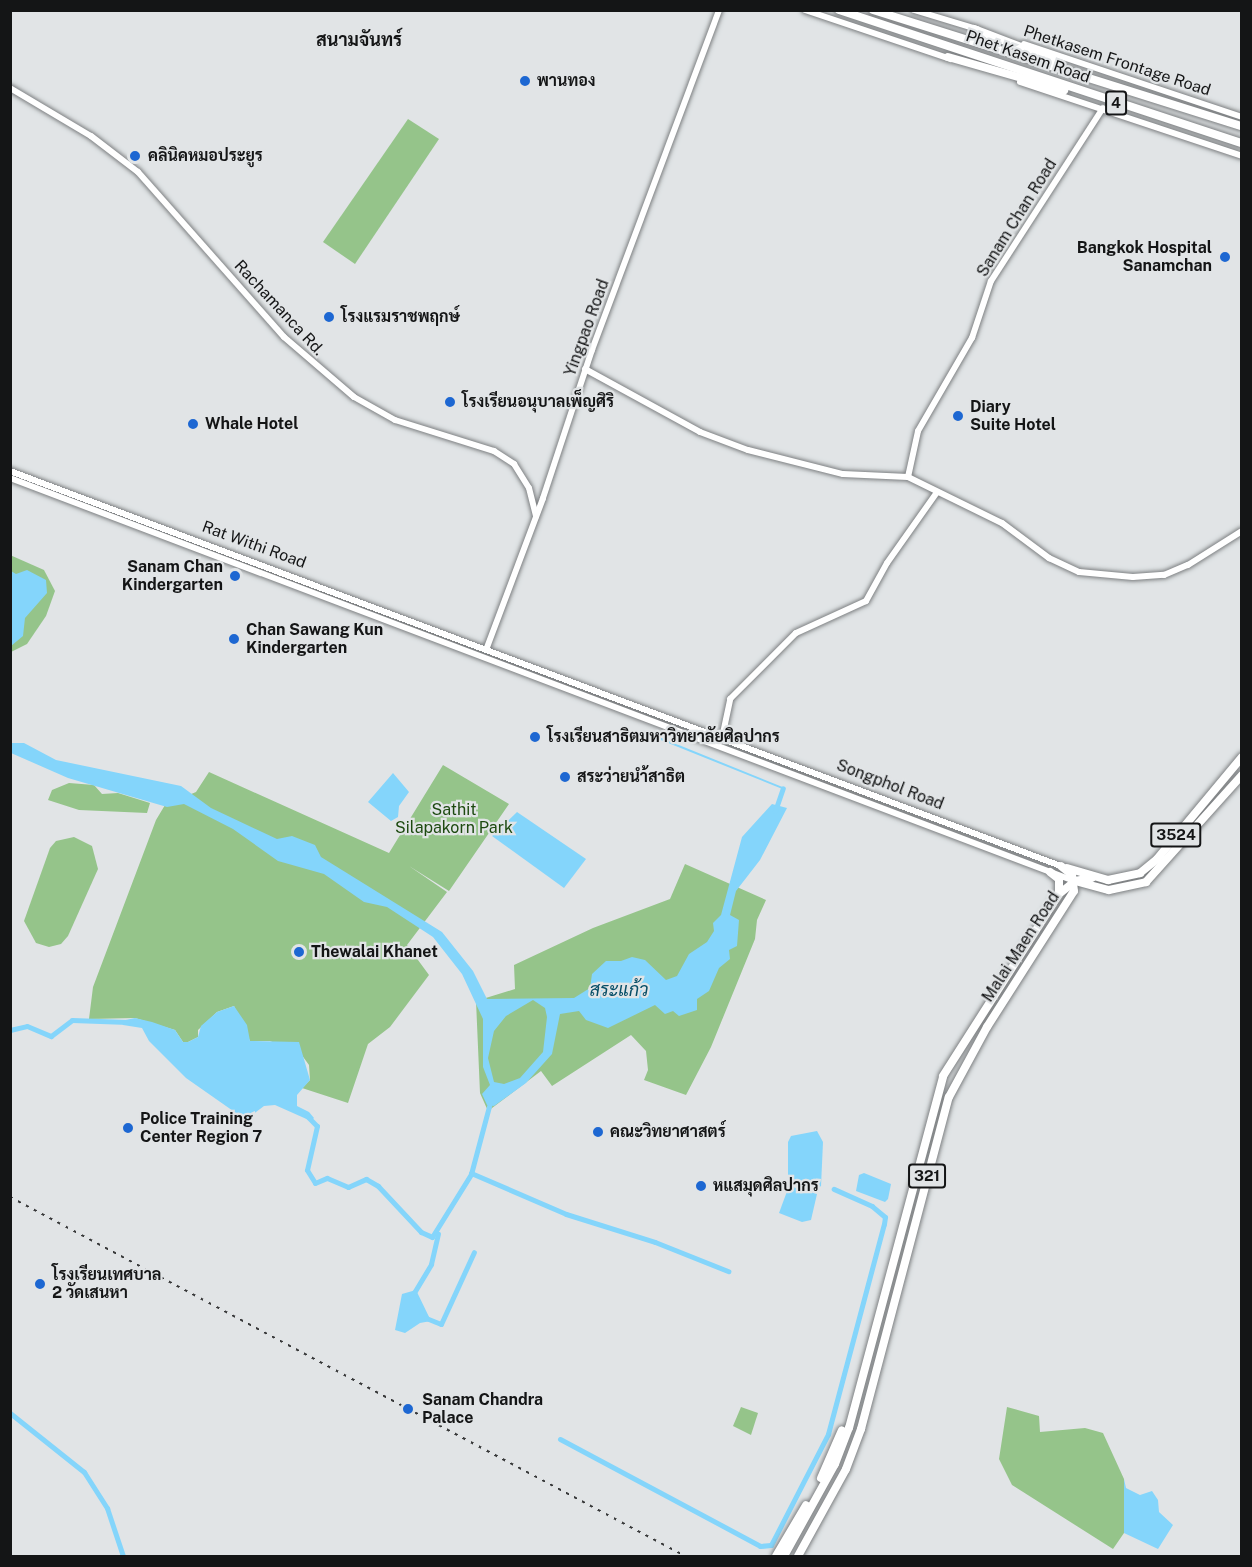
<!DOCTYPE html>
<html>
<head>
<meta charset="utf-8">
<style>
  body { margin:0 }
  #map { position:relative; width:1252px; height:1567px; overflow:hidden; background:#e1e4e6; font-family:"Public Sans",Sarabun,sans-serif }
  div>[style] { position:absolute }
  .green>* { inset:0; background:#95c48a }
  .water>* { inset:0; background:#84d5fb }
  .stream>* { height:1.5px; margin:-0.75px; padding:0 0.75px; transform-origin:0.75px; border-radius:0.75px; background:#84d5fb }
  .canal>* { height:5px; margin:-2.5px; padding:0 2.5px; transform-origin:2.5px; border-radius:2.5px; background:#84d5fb }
  .roads { filter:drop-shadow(0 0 2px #7d8082) drop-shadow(0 0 2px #7d8082) }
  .secondary>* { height:6px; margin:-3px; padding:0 3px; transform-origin:3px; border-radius:3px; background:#fff }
  .highway>* { height:8px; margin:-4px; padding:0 4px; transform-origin:4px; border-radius:4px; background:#fff }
  .rail>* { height:1.5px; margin-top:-0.75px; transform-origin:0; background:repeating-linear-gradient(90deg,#373839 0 3px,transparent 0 9px) }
  .dots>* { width:16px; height:16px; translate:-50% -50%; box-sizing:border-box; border:3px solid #e1e4e6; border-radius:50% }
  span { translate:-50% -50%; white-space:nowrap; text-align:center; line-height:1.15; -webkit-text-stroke:4.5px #e1e4e6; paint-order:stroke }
  .shield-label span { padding:2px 4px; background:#e1e4e6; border:2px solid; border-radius:4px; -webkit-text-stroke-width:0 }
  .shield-label { font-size:15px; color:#141516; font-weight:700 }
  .street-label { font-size:16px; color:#141516 }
  .poi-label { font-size:16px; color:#141516; font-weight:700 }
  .left { translate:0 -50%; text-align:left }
  .right { translate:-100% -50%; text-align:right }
  .park-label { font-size:16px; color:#1d4a10 }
  .neighbourhood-label { font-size:18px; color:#141516; font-weight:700 }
  .water-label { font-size:18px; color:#074e67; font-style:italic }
  .frame { position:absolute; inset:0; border:12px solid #141516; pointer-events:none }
</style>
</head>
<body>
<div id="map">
  <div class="green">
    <i style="clip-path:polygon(408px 119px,439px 139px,355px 264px,323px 242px)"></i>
    <i style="clip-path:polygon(10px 555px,44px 570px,55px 591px,46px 616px,27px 644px,11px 652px)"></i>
    <i style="clip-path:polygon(443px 765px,509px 804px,449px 891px,409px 866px,447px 892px,407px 945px,429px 975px,390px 1027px,368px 1044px,348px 1103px,302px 1088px,310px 1080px,309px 1065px,301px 1054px,270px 1041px,250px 1041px,234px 1006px,217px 1012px,198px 1030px,198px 1037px,188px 1042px,183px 1042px,175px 1030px,135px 1018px,89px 1019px,93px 987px,156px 820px,165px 805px,196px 792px,209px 772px,389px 853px)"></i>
    <i style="clip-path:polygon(69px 783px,94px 785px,102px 794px,118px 793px,150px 803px,147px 813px,79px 810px,48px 800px,52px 790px)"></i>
    <i style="clip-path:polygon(74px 837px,92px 846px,98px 869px,68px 936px,61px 944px,49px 947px,36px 943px,24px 921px,50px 848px,56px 841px)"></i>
    <i style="clip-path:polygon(685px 864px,766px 900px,757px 920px,755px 939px,711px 1047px,686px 1095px,644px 1080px,648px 1070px,646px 1051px,631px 1035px,552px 1086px,541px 1071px,488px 1111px,480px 1093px,476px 1001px,515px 989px,514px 965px,593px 928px,670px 899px)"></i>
    <i style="clip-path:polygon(741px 1407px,758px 1413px,751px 1435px,733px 1426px)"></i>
    <i style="clip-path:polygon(1007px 1407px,1039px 1416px,1040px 1432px,1085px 1428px,1103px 1433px,1124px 1479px,1124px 1533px,1113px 1549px,1012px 1485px,999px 1459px)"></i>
  </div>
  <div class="water">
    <i style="clip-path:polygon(27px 570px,46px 580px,47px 593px,25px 618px,23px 636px,11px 646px,11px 571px,16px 574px)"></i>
    <i style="clip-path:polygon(evenodd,11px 743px,24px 743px,56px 760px,181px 786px,211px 808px,277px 839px,292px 836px,315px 845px,321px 857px,442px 932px,473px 971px,487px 999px,574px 998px,590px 988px,592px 974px,606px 961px,621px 961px,632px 957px,645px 960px,666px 980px,677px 976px,689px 954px,707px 942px,714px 931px,713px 923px,721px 915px,742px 837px,772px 804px,787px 808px,760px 860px,736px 891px,730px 915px,739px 920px,737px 946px,729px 950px,730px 959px,719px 968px,709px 991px,697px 999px,697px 1010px,679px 1016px,673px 1011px,665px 1014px,655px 1005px,608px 1028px,586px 1020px,579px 1011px,560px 1014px,552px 1054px,526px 1083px,494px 1106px,487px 1105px,482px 1094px,490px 1085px,483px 1067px,483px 1019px,462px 974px,433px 937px,387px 907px,364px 902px,324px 874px,278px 861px,233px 829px,184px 804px,167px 807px,68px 778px,11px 753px,11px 743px,533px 1000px,545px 1008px,547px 1017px,543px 1052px,520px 1078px,504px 1084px,494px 1082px,488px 1058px,494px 1031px,506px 1016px,533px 1000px)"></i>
    <i style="clip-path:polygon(393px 773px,409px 792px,399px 806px,398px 817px,391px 821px,368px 802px)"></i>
    <i style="clip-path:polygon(517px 812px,586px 859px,564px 888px,492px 836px)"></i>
    <i style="clip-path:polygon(234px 1006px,247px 1025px,250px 1041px,299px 1042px,310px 1080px,297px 1095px,297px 1106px,309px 1112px,314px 1118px,311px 1121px,275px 1105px,264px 1106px,248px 1118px,236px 1113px,186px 1078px,149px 1041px,142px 1028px,123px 1025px,121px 1021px,135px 1018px,152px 1022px,175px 1030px,183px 1042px,188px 1042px,198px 1037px,201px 1026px,217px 1012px)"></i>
    <i style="clip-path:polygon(817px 1131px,823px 1142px,821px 1186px,815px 1190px,788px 1181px,788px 1142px,791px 1136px)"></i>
    <i style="clip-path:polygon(864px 1173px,891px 1184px,888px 1199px,885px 1202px,856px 1191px,859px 1175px)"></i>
    <i style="clip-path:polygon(789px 1186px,817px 1194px,811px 1220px,802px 1222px,779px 1213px)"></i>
    <i style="clip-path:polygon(416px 1290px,431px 1321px,420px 1323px,405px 1333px,395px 1330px,402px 1294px)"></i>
    <i style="clip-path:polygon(1124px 1479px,1126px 1488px,1140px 1495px,1152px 1491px,1158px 1500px,1159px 1512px,1173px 1525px,1158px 1549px,1124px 1533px)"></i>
  </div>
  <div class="stream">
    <i style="left:659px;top:738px;width:134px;rotate:22deg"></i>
  </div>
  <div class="canal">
    <i style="left:775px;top:811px;width:24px;rotate:-71deg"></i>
    <i style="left:10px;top:1030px;width:17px;rotate:-13deg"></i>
    <i style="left:27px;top:1026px;width:26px;rotate:23deg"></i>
    <i style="left:51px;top:1036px;width:26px;rotate:-37deg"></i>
    <i style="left:72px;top:1020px;width:56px;rotate:2deg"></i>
    <i style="left:307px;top:1116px;width:14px;rotate:45deg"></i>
    <i style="left:317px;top:1126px;width:45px;rotate:102.8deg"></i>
    <i style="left:307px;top:1170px;width:15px;rotate:58deg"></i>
    <i style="left:315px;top:1183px;width:13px;rotate:-23deg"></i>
    <i style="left:327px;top:1178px;width:23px;rotate:23deg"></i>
    <i style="left:348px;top:1187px;width:20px;rotate:-24deg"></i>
    <i style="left:366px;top:1179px;width:14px;rotate:30deg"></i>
    <i style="left:378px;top:1186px;width:63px;rotate:46.9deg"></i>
    <i style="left:421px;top:1232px;width:12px;rotate:24deg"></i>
    <i style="left:432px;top:1237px;width:74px;rotate:-58.2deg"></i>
    <i style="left:471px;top:1174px;width:78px;rotate:-75.1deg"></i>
    <i style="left:471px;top:1173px;width:103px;rotate:23.3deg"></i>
    <i style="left:566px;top:1214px;width:93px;rotate:17.5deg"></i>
    <i style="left:655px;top:1242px;width:79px;rotate:21.7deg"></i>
    <i style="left:412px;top:1296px;width:37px;rotate:-59deg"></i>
    <i style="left:431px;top:1264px;width:31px;rotate:-77deg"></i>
    <i style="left:426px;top:1318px;width:16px;rotate:22deg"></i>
    <i style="left:441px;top:1324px;width:79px;rotate:-65.4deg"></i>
    <i style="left:10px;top:1413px;width:95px;rotate:38.6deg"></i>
    <i style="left:84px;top:1472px;width:43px;rotate:57.4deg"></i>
    <i style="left:107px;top:1508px;width:51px;rotate:71.6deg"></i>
    <i style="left:560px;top:1439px;width:227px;rotate:28.1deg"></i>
    <i style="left:760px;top:1546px;width:11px;rotate:-5deg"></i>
    <i style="left:771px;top:1545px;width:125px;rotate:-62.8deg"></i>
    <i style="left:828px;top:1434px;width:217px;rotate:-75.1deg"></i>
    <i style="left:884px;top:1224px;width:7px;rotate:-82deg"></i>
    <i style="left:885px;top:1217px;width:17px;rotate:-140deg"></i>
    <i style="left:872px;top:1206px;width:42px;rotate:-155.9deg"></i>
  </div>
  <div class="roads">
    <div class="secondary">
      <i style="left:805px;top:10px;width:154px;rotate:18.6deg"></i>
      <i style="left:914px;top:10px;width:66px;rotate:16.8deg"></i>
      <i style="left:1024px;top:44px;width:230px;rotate:18.5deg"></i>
      <i style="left:1020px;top:82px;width:234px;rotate:18.4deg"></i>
      <i style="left:10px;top:88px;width:94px;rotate:30.7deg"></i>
      <i style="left:91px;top:136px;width:59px;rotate:37.5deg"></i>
      <i style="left:138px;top:172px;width:220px;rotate:48.5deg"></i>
      <i style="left:284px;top:337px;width:92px;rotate:40.6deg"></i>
      <i style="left:354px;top:397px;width:47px;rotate:29.3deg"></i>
      <i style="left:395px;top:420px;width:104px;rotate:17.4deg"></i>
      <i style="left:494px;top:451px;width:24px;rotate:33deg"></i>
      <i style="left:514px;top:464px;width:28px;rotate:58deg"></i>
      <i style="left:529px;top:488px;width:29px;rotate:76deg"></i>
      <i style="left:585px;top:369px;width:131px;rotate:28.7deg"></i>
      <i style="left:700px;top:432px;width:51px;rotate:20.6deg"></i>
      <i style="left:748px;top:450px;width:98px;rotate:14.2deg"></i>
      <i style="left:843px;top:474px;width:65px;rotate:2.6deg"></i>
      <i style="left:908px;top:477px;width:105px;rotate:26.1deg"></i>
      <i style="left:1002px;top:523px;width:59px;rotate:36.7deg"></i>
      <i style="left:1049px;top:558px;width:33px;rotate:25deg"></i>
      <i style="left:1079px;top:572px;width:54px;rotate:5.3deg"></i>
      <i style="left:1133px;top:577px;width:31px;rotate:-4deg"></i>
      <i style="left:1164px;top:575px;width:26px;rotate:-23deg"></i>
      <i style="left:1188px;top:565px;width:64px;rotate:-32.2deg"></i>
      <i style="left:10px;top:471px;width:1123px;rotate:20.6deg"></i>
      <i style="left:908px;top:477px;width:47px;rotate:-77.7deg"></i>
      <i style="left:918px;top:431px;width:108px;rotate:-59.9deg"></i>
      <i style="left:972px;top:338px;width:60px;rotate:-71.6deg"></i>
      <i style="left:991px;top:281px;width:206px;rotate:-57.1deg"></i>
      <i style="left:10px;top:478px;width:1138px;rotate:20.74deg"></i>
      <i style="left:486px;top:650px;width:162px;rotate:-69.4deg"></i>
      <i style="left:543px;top:498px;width:156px;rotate:-71.7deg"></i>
      <i style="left:592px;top:350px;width:363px;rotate:-69.5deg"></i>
      <i style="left:722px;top:738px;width:40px;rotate:-78deg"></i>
      <i style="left:730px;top:699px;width:93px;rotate:-45deg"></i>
      <i style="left:796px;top:633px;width:77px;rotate:-24.6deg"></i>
      <i style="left:866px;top:601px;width:43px;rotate:-61.1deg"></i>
      <i style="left:887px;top:563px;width:87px;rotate:-54.8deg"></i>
    </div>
    <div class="highway">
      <i style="left:839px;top:10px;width:424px;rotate:18.3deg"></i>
      <i style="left:873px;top:10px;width:387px;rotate:17.5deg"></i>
      <i style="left:974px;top:29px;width:84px;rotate:21deg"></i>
      <i style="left:948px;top:57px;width:121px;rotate:15.9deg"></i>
      <i style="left:1067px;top:868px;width:43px;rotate:16.3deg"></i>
      <i style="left:1108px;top:880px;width:33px;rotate:-12deg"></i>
      <i style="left:1140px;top:873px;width:22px;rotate:-39deg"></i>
      <i style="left:1157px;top:859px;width:133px;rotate:-50.2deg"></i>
      <i style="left:1050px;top:872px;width:11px;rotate:38deg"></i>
      <i style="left:1059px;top:879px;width:14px;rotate:90deg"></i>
      <i style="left:1075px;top:881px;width:35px;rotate:15deg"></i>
      <i style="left:1109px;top:890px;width:38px;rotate:-12deg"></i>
      <i style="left:1146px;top:882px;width:144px;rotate:-48.1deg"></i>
      <i style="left:821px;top:1478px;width:52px;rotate:-66.4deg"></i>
      <i style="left:776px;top:1556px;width:59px;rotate:-59.5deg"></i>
      <i style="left:784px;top:1556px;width:105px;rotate:-61deg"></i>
      <i style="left:835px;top:1464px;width:39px;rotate:-69deg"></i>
      <i style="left:849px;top:1428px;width:364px;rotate:-75deg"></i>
      <i style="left:943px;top:1076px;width:216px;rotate:-57.5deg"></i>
      <i style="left:1059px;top:894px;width:21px;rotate:-39deg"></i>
      <i style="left:1075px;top:881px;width:17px;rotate:-10deg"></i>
      <i style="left:798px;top:1556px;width:99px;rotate:-61.1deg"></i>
      <i style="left:846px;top:1469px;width:43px;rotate:-69.4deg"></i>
      <i style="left:861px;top:1429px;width:343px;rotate:-75.2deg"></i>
      <i style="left:949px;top:1097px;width:80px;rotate:-61.5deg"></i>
      <i style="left:987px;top:1027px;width:161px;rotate:-57.4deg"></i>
      <i style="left:1074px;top:891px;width:16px;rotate:-97deg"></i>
      <i style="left:1072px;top:875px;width:14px;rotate:-141deg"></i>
    </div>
  </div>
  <div class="rail">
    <i style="left:10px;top:1197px;width:765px;rotate:28.01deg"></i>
  </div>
  <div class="dots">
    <i style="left:525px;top:81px;background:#1d67d2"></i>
    <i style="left:135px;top:156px;background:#1d67d2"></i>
    <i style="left:1225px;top:257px;background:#1d67d2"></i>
    <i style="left:329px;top:317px;background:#1d67d2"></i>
    <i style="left:450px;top:402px;background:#1d67d2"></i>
    <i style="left:958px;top:416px;background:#1d67d2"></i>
    <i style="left:193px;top:424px;background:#1d67d2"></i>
    <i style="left:235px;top:576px;background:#1d67d2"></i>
    <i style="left:234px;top:639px;background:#1d67d2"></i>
    <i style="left:535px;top:737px;background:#1d67d2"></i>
    <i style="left:565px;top:777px;background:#1d67d2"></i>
    <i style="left:299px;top:952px;background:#1d67d2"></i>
    <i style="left:128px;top:1128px;background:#1d67d2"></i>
    <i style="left:598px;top:1132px;background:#1d67d2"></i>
    <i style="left:701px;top:1186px;background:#1d67d2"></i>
    <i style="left:40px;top:1284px;background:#1d67d2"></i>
    <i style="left:408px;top:1409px;background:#1d67d2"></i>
  </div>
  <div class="shield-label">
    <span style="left:1116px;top:103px">4</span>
    <span style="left:1176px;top:835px">3524</span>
    <span style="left:927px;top:1176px">321</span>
  </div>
  <div class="street-label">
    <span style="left:1028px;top:57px;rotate:19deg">Phet Kasem Road</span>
    <span style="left:1117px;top:61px;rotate:18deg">Phetkasem Frontage Road</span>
    <span style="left:1017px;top:218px;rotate:-58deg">Sanam Chan Road</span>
    <span style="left:279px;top:308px;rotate:47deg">Rachamanca Rd.</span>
    <span style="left:587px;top:328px;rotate:-70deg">Yingpao Road</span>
    <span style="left:254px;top:545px;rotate:20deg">Rat Withi Road</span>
    <span style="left:890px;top:785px;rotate:21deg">Songphol Road</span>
    <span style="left:1021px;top:947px;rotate:-57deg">Malai Maen Road</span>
  </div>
  <div class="poi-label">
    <span class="left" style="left:537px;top:81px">พานทอง</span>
    <span class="left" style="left:148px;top:156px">คลินิคหมอประยูร</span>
    <span class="right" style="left:1212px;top:257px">Bangkok Hospital<br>Sanamchan</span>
    <span class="left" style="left:341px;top:317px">โรงแรมราชพฤกษ์</span>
    <span class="left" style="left:462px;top:402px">โรงเรียนอนุบาลเพ็ญศิริ</span>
    <span class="left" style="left:970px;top:416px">Diary<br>Suite Hotel</span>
    <span class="left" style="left:205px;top:424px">Whale Hotel</span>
    <span class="right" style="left:223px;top:576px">Sanam Chan<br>Kindergarten</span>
    <span class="left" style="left:246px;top:639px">Chan Sawang Kun<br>Kindergarten</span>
    <span class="left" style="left:547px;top:737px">โรงเรียนสาธิตมหาวิทยาลัยศิลปากร</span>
    <span class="left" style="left:577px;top:777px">สระว่ายนำ้สาธิต</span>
    <span class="left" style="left:311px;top:952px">Thewalai Khanet</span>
    <span class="left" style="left:140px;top:1128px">Police Training<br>Center Region 7</span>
    <span class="left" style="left:610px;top:1132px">คณะวิทยาศาสตร์</span>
    <span class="left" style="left:713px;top:1186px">หแสมุดศิลปากร</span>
    <span class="left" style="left:52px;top:1284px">โรงเรียนเทศบาล<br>2 วัดเสนหา</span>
    <span class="left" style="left:422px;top:1409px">Sanam Chandra<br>Palace</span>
  </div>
  <div class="park-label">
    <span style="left:454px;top:819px">Sathit<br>Silapakorn Park</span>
  </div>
  <div class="neighbourhood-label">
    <span style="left:359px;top:40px">สนามจันทร์</span>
  </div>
  <div class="water-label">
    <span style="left:619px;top:990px">สระแก้ว</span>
  </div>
  <div class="frame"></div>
</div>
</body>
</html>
